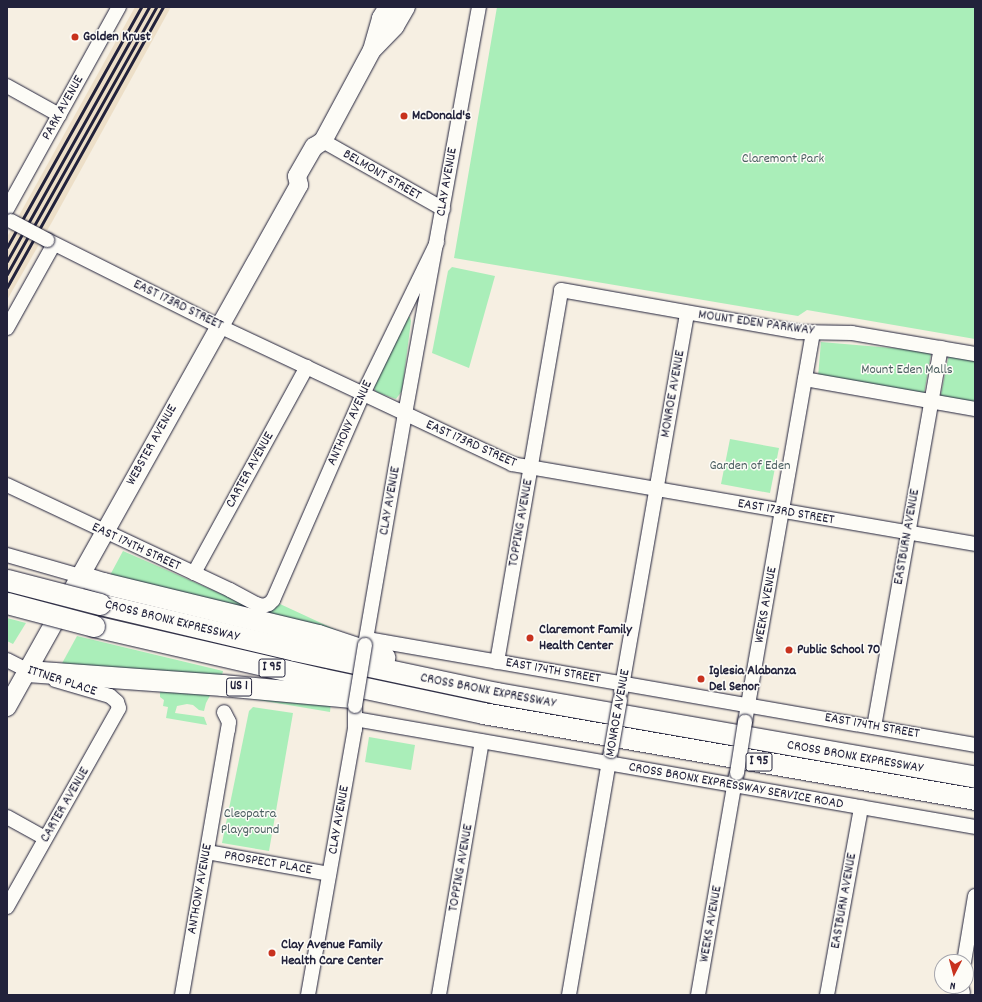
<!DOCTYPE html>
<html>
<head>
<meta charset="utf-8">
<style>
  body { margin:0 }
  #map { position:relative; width:982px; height:1002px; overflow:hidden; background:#f6efe2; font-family:Dekko,sans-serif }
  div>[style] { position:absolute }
  .built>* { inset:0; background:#eddfc8 }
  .green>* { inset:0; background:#aaeeb9 }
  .roads { filter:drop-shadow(0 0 1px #22223b) drop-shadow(0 0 1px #22223b) }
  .minor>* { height:14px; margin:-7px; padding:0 7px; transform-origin:7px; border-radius:7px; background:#fdfcf7 }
  .major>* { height:18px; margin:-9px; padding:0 9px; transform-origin:9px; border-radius:9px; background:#fdfcf7 }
  .highway>* { height:21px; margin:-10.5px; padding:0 10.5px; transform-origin:10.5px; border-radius:10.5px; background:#fdfcf7 }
  .rail>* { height:3px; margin:-1.5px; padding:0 1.5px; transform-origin:1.5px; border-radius:1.5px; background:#22223b }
  .bridges { filter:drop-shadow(0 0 1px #22223b) drop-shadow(0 0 1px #22223b) }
  .minor-bridge>* { height:14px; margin:-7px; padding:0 7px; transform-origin:7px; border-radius:7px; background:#fdfcf7 }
  .highway-bridge>* { height:21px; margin:-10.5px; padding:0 10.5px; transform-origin:10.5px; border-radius:10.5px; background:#fdfcf7 }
  .dots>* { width:11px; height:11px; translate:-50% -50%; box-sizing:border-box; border:2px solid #fdfcf7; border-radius:50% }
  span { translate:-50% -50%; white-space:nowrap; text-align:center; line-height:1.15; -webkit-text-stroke:3px #fdfcf7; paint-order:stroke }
  .shield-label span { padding:1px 3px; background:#fdfcf7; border:1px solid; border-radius:3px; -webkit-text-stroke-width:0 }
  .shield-label { font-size:13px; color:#22223b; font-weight:700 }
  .poi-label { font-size:14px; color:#22223b; font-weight:700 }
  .left { translate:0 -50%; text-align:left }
  .street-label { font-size:14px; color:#22223b }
  .park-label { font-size:14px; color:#4b5f61 }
  .frame { position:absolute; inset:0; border:8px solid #22223b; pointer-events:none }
  .north { position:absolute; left:934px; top:954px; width:40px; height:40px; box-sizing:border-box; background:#fdfcf7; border:1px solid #a5a5ac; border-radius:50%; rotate:186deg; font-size:11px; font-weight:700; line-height:16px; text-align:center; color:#22223b }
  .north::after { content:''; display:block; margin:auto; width:14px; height:18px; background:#c8321e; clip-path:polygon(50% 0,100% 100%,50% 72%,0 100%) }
</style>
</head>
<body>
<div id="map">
  <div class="built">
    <i style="clip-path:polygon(135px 7px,171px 7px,52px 222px,7px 300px,7px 237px)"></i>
  </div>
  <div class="green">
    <i style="clip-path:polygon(497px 7px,975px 7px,975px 339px,807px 310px,798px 316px,454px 258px)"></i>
    <i style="clip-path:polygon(452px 267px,495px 276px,469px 368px,432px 353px,448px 271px)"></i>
    <i style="clip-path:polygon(408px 316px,410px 317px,411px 321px,402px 391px,396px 399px,376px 392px,374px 388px,374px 382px)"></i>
    <i style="clip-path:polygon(821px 342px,927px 351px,931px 354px,924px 394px,818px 377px)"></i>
    <i style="clip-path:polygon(949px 354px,975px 358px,975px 404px,940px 399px)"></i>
    <i style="clip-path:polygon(730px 439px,779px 448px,770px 493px,721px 484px)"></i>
    <i style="clip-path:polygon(123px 551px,233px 599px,272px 610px,280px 604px,347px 635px,109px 577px)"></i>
    <i style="clip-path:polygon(7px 618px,26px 623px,13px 644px,7px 641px)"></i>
    <i style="clip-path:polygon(77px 636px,223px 671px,221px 679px,60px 667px)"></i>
    <i style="clip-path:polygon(213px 690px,206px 703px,204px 711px,199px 710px,193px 705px,187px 704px,177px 706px,175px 713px,204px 717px,207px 725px,166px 718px,168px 707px,163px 706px,164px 700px,160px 697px,160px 691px)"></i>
    <i style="clip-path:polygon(229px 695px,331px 702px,330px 712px)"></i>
    <i style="clip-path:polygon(253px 707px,293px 713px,269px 851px,222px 843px,249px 711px)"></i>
    <i style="clip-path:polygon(369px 737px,415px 745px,411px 770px,365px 762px)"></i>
  </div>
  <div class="roads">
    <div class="minor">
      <i style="left:7px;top:86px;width:60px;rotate:29.1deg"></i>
      <i style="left:323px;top:141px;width:138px;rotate:29.5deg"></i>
      <i style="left:7px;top:209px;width:231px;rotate:-61deg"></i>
      <i style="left:47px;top:240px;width:192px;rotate:26.6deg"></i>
      <i style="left:219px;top:326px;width:324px;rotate:25.2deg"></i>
      <i style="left:512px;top:464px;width:470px;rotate:9.8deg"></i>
      <i style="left:7px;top:328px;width:96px;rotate:-60.8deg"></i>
      <i style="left:805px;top:379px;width:173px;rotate:10deg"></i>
      <i style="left:7px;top:485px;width:246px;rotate:25.2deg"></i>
      <i style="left:230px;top:590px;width:30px;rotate:28deg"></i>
      <i style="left:256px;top:604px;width:7px;rotate:16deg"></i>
      <i style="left:263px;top:606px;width:6px;rotate:-18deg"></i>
      <i style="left:269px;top:604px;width:6px;rotate:-45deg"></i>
      <i style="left:273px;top:600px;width:225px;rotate:-66.4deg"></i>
      <i style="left:363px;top:394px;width:169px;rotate:-64deg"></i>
      <i style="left:7px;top:555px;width:76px;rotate:16deg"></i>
      <i style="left:194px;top:573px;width:235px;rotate:-61.3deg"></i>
      <i style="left:367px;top:639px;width:617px;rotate:9.89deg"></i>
      <i style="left:365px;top:645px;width:234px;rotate:-80.2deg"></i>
      <i style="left:405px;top:414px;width:414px;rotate:-79.7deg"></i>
      <i style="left:7px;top:660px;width:31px;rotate:27deg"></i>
      <i style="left:497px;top:662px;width:377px;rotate:-80.2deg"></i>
      <i style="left:561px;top:290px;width:241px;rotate:10deg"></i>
      <i style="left:798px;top:332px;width:54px;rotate:1.1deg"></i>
      <i style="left:852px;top:333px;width:125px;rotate:9.7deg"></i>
      <i style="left:621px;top:692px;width:385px;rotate:-80.1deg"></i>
      <i style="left:355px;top:719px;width:629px;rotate:9.88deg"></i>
      <i style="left:745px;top:722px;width:395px;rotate:-80.1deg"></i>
      <i style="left:874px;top:727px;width:385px;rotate:-80deg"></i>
      <i style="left:7px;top:817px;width:43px;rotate:28.9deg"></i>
      <i style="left:207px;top:852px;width:124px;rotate:10.2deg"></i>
      <i style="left:7px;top:907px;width:228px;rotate:-60.6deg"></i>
      <i style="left:119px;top:708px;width:6px;rotate:-108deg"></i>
      <i style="left:117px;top:702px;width:9px;rotate:-139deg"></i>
      <i style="left:110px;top:696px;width:57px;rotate:-163.8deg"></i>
      <i style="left:964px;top:962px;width:67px;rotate:-80.5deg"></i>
      <i style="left:961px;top:986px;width:7px;rotate:74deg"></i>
      <i style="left:182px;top:995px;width:269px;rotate:-80.2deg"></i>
      <i style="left:228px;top:730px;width:8px;rotate:-83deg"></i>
      <i style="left:229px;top:722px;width:11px;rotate:-117deg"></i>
      <i style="left:308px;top:995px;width:270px;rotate:-80deg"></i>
      <i style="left:355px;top:729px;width:19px;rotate:-90deg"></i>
      <i style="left:439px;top:995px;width:257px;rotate:-80.4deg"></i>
      <i style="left:569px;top:995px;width:243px;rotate:-80.3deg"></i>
      <i style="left:698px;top:995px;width:222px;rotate:-80.2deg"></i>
      <i style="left:827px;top:995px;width:191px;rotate:-79.7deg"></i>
    </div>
    <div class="major">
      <i style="left:374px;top:48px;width:30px;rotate:-46deg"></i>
      <i style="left:395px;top:26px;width:22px;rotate:-60deg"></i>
      <i style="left:7px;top:707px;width:598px;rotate:-60.78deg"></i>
      <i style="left:299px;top:185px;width:9px;rotate:-103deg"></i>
      <i style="left:297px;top:176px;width:34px;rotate:-60deg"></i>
      <i style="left:314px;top:147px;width:11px;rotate:-34deg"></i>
      <i style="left:323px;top:141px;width:103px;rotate:-61.7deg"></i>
      <i style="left:372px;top:50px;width:33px;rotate:-74deg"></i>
      <i style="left:381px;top:18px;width:13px;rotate:-58deg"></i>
    </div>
    <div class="highway">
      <i style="left:80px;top:576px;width:24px;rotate:17deg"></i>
      <i style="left:103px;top:583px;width:221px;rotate:13.6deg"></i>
      <i style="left:318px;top:635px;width:70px;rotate:18.4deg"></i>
      <i style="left:100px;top:604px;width:199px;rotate:13.3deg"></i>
      <i style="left:294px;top:650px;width:207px;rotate:12deg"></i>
      <i style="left:496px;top:693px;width:486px;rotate:9.9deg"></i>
      <i style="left:94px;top:626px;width:235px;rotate:13deg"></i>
      <i style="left:323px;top:679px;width:164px;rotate:12deg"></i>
      <i style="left:483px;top:713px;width:499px;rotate:9.9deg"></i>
      <i style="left:27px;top:671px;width:196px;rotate:4.1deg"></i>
      <i style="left:222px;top:685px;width:130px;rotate:5.3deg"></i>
    </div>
  </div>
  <div class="rail">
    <i style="left:7px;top:247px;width:275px;rotate:-60.8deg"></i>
    <i style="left:7px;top:261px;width:291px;rotate:-60.8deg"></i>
    <i style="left:7px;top:274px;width:306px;rotate:-60.8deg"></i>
    <i style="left:7px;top:287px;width:321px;rotate:-60.9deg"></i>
  </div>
  <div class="bridges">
    <div class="minor-bridge">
      <i style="left:11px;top:221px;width:41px;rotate:27.8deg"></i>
      <i style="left:355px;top:706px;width:62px;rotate:-80.7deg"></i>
      <i style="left:611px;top:751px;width:52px;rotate:-80deg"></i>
      <i style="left:737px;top:773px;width:52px;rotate:-81.1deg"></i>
    </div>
    <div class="highway-bridge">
      <i style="left:7px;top:580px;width:96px;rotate:14.5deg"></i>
      <i style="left:7px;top:603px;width:90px;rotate:14.8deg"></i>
    </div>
  </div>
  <div class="dots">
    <i style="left:75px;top:37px;background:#c8321e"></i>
    <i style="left:404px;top:116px;background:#c8321e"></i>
    <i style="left:530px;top:638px;background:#c8321e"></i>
    <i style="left:789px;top:650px;background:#c8321e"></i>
    <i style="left:701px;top:679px;background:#c8321e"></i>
    <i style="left:272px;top:953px;background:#c8321e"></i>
  </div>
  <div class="shield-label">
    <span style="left:272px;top:668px">I 95</span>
    <span style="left:239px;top:687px">US 1</span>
    <span style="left:759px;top:762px">I 95</span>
  </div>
  <div class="poi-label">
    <span class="left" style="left:83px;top:37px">Golden Krust</span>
    <span class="left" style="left:412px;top:116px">McDonald's</span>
    <span class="left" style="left:539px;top:638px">Claremont Family<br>Health Center</span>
    <span class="left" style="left:797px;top:650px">Public School 70</span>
    <span class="left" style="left:709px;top:679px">Iglesia Alabanza<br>Del Senor</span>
    <span class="left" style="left:281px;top:953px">Clay Avenue Family<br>Health Care Center</span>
  </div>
  <div class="street-label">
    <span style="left:63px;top:108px;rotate:-61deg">PARK AVENUE</span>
    <span style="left:382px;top:175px;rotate:30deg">BELMONT STREET</span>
    <span style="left:447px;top:182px;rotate:-80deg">CLAY AVENUE</span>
    <span style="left:178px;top:305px;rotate:26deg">EAST 173RD STREET</span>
    <span style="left:756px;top:323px;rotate:8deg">MOUNT EDEN PARKWAY</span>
    <span style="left:673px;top:394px;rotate:-80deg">MONROE AVENUE</span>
    <span style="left:350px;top:423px;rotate:-66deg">ANTHONY AVENUE</span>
    <span style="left:471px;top:444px;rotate:24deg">EAST 173RD STREET</span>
    <span style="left:152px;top:445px;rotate:-61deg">WEBSTER AVENUE</span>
    <span style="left:250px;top:470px;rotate:-61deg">CARTER AVENUE</span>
    <span style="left:390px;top:501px;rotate:-80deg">CLAY AVENUE</span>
    <span style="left:786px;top:512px;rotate:10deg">EAST 173RD STREET</span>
    <span style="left:521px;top:523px;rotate:-80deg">TOPPING AVENUE</span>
    <span style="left:907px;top:537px;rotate:-80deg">EASTBURN AVENUE</span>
    <span style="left:136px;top:547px;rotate:25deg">EAST 174TH STREET</span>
    <span style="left:766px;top:605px;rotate:-80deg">WEEKS AVENUE</span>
    <span style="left:172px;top:621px;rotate:14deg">CROSS BRONX EXPRESSWAY</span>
    <span style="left:553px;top:671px;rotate:10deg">EAST 174TH STREET</span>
    <span style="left:62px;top:681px;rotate:18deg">ITTNER PLACE</span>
    <span style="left:488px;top:691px;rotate:11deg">CROSS BRONX EXPRESSWAY</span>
    <span style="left:618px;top:713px;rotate:-80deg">MONROE AVENUE</span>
    <span style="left:872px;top:726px;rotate:10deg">EAST 174TH STREET</span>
    <span style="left:855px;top:757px;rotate:10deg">CROSS BRONX EXPRESSWAY</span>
    <span style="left:736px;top:786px;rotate:10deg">CROSS BRONX EXPRESSWAY SERVICE ROAD</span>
    <span style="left:65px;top:805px;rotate:-60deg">CARTER AVENUE</span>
    <span style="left:339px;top:820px;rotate:-80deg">CLAY AVENUE</span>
    <span style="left:268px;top:863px;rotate:10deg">PROSPECT PLACE</span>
    <span style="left:461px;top:868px;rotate:-80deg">TOPPING AVENUE</span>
    <span style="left:200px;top:889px;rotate:-80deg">ANTHONY AVENUE</span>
    <span style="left:844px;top:901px;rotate:-80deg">EASTBURN AVENUE</span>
    <span style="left:711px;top:924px;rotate:-80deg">WEEKS AVENUE</span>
  </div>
  <div class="park-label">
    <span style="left:783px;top:159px">Claremont Park</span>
    <span style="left:907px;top:370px">Mount Eden Malls</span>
    <span style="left:750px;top:466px">Garden of Eden</span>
    <span style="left:250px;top:822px">Cleopatra<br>Playground</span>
  </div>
  <div class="frame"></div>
  <div class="north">N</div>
</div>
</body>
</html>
